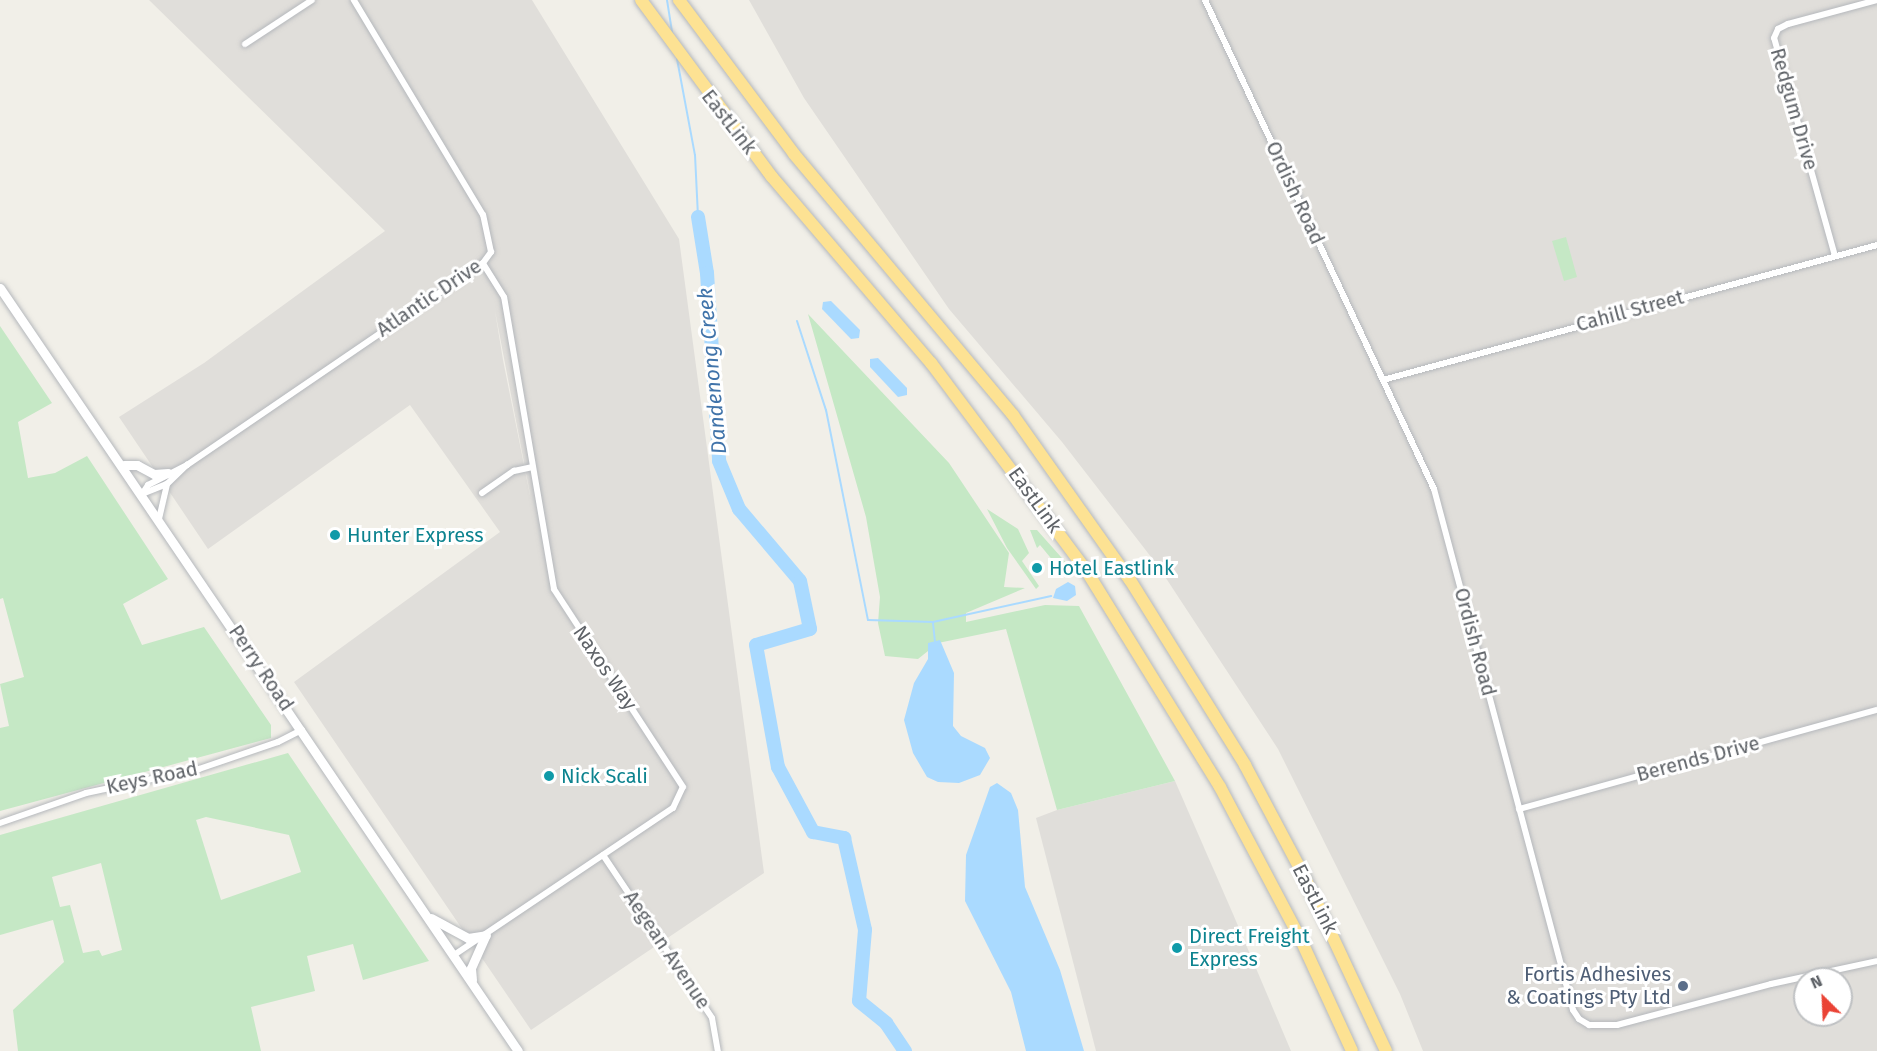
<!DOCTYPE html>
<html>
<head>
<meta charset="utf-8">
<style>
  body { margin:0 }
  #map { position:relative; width:1877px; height:1051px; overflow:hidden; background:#f1efe8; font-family:"Fira Sans",sans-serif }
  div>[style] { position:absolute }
  .industrial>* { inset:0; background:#e0deda }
  .green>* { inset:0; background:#c5e8c5 }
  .water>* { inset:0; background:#aadaff }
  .stream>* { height:2px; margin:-1px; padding:0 1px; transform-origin:1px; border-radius:1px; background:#aadaff }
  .river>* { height:14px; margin:-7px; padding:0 7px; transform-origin:7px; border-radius:7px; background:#aadaff }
  .roads { filter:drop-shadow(0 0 2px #b5b8bc) drop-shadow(0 0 2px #b5b8bc) }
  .street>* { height:6px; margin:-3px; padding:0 3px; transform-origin:3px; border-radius:3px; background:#fff }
  .secondary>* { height:9px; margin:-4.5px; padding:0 4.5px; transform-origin:4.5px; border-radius:4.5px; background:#fff }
  .highway>* { height:12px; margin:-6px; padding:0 6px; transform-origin:6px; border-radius:6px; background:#fde293 }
  .dots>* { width:16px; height:16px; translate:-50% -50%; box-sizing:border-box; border:3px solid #fff; border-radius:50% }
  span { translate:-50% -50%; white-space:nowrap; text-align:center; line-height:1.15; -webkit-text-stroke:6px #fff; paint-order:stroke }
  .street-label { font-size:20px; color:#5f6368 }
  .culture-label { font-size:20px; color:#0d838f }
  .left { translate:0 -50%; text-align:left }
  .service-label { font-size:20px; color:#4e5e75 }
  .right { translate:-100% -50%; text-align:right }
  .water-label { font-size:21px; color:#4174aa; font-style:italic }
  .north { position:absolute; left:1793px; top:967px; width:60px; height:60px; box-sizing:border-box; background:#fff; border:2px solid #bfc1c3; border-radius:50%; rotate:336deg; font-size:16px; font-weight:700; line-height:24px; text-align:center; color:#5f6368 }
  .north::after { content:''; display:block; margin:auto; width:21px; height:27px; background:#ea4335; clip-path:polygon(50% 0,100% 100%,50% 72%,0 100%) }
</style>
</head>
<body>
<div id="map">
  <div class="industrial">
    <i style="clip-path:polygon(evenodd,149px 0,532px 0,679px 239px,764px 873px,531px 1030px,294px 682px,500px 532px,410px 405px,208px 549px,119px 417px,204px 363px,385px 231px,149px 0,495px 311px,530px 494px,530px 495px,503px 360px,495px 311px)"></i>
    <i style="clip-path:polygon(evenodd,749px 0,1877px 0,1877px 1051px,1423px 1051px,1400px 994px,1278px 749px,1158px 566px,1062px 442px,949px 309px,804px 98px,749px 0,1805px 979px,1841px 979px,1841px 1015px,1805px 1015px,1805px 979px)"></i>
    <i style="clip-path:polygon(1175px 781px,1233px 914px,1291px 1051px,1096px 1051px,1036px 818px,1057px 810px)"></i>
  </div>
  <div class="green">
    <i style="clip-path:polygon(1566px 237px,1577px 277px,1564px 281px,1552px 241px)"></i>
    <i style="clip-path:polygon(808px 314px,949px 463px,1009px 553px,1004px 587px,1025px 588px,966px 613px,966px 622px,1045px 605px,1079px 606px,1175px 781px,1057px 810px,1006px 629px,938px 643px,918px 659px,885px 656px,878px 623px,880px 597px,866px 517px)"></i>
    <i style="clip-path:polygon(0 326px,52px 403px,18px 422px,28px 478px,55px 473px,87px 456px,168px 579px,123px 604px,142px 645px,204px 627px,271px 725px,271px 738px,0 811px,0 728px,9px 726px,0 684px,24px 677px,3px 598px,0 599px)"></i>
    <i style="clip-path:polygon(987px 509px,1018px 529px,1029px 553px,1022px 561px,1039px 586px,1036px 589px,1007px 548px)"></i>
    <i style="clip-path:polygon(1030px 530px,1037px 530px,1069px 566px,1063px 565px,1061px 573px,1056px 574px,1059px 568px,1040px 545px,1037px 548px)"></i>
    <i style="clip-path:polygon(evenodd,288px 753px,429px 961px,363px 980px,353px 944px,307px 956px,315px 991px,251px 1007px,261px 1051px,18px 1051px,13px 1010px,64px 962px,53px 920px,0 935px,0 835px,288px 753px,206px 817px,289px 835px,301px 872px,221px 900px,196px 820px,206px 817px,288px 753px,101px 863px,122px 950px,102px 956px,99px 950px,83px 953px,70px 905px,60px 907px,52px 877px,101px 863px)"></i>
  </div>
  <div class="water">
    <i style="clip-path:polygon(831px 301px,860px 330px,859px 338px,851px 339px,822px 309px,823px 302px)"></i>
    <i style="clip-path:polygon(878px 358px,907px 388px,907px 395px,898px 397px,870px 367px,870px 359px)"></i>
    <i style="clip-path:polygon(1068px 582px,1075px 586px,1076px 595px,1067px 601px,1053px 598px,1056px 589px)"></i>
    <i style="clip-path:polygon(940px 640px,954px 673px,953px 726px,961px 736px,985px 748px,990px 758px,980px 775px,959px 783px,938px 782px,927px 777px,913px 753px,904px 720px,914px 683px,928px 659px,928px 643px)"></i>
    <i style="clip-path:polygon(997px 783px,1011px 793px,1018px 810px,1025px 887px,1060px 970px,1084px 1051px,1026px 1051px,1011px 992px,965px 901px,966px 855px,990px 787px)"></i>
  </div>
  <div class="stream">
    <i style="left:667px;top:0;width:36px;rotate:81deg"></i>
    <i style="left:677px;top:59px;width:98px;rotate:79.4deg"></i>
    <i style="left:695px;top:155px;width:62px;rotate:87.2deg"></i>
    <i style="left:797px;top:321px;width:94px;rotate:72deg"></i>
    <i style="left:826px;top:410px;width:214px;rotate:78.7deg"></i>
    <i style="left:868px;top:620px;width:65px;rotate:1.8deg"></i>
    <i style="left:933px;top:622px;width:121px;rotate:-12.4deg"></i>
    <i style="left:933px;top:623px;width:18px;rotate:84deg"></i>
  </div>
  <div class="river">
    <i style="left:698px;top:217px;width:57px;rotate:80.9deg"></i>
    <i style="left:707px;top:273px;width:188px;rotate:86.3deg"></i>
    <i style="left:719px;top:461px;width:52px;rotate:67.4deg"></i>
    <i style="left:739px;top:509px;width:94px;rotate:49.7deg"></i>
    <i style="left:800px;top:581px;width:49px;rotate:78.2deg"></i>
    <i style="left:810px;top:629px;width:56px;rotate:163.5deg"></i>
    <i style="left:756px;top:645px;width:124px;rotate:79.8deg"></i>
    <i style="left:778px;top:767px;width:74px;rotate:61.7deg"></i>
    <i style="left:813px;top:832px;width:32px;rotate:11deg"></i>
    <i style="left:844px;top:838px;width:94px;rotate:77.1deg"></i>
    <i style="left:865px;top:930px;width:71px;rotate:94.8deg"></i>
    <i style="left:859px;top:1001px;width:35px;rotate:39deg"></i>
    <i style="left:886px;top:1023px;width:34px;rotate:56deg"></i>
  </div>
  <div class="roads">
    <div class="street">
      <i style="left:1205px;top:0;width:540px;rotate:64.91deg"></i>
      <i style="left:1434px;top:489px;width:539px;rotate:75.06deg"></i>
      <i style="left:1573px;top:1010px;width:11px;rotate:56deg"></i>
      <i style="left:1579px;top:1019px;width:12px;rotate:31deg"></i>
      <i style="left:1589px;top:1025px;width:28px"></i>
      <i style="left:1617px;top:1025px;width:159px;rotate:-14.9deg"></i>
      <i style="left:1771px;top:984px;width:108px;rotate:-12.2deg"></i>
      <i style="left:245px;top:44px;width:80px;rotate:-33.3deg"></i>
      <i style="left:1835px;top:256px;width:226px;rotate:-105.6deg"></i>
      <i style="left:1774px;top:38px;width:10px;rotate:-66deg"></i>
      <i style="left:1778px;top:29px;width:11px;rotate:-27deg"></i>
      <i style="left:1788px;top:24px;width:92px;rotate:-15.1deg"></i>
      <i style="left:1383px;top:380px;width:512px;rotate:-15.28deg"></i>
      <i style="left:482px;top:493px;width:39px;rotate:-35deg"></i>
      <i style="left:514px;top:471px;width:19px;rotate:-12deg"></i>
      <i style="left:142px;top:494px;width:11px;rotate:-56deg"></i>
      <i style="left:148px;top:485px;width:44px;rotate:-27.1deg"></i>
      <i style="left:187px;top:465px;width:358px;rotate:-34.3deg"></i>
      <i style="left:483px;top:263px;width:14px;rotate:-54deg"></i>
      <i style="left:491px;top:252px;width:38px;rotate:-102deg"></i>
      <i style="left:483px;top:215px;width:251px;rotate:-121deg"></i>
      <i style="left:142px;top:494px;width:27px;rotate:-22deg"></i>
      <i style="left:167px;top:484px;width:28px;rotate:-44deg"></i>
      <i style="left:159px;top:519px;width:36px;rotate:-77deg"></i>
      <i style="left:1519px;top:809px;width:371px;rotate:-15.5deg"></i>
      <i style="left:0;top:823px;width:91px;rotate:-19.2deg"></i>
      <i style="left:86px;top:793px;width:116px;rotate:-12deg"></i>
      <i style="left:199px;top:769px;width:83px;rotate:-18.9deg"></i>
      <i style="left:278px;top:742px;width:27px;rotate:-27deg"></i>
      <i style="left:603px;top:855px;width:196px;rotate:56.2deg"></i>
      <i style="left:712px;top:1018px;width:34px;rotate:80deg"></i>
      <i style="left:454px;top:955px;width:264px;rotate:-33.9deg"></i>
      <i style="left:673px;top:808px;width:23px;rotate:-65deg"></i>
      <i style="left:683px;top:787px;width:236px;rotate:-123.1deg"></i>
      <i style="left:554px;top:589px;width:296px;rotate:-99.7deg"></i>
      <i style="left:504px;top:297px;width:40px;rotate:-122deg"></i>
    </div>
    <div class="secondary">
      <i style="left:0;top:288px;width:922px;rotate:55.83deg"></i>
      <i style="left:124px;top:465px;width:13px"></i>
      <i style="left:137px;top:465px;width:19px;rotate:28deg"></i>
      <i style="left:154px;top:474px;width:14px;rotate:-4deg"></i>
      <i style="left:431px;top:918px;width:42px;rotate:28.4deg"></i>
      <i style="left:468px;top:938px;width:18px;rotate:-9deg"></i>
      <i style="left:472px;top:980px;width:12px;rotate:-95deg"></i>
      <i style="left:471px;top:968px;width:36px;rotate:-66deg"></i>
    </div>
    <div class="highway">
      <i style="left:641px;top:0;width:220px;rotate:53.5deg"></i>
      <i style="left:772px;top:177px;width:245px;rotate:49.5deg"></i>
      <i style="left:931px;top:363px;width:259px;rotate:53.2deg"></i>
      <i style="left:1086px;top:570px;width:255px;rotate:58.3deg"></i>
      <i style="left:1220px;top:787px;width:173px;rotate:62.1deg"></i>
      <i style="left:1301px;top:940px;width:122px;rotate:65.3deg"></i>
      <i style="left:679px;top:0;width:192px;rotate:53.2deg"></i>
      <i style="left:794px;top:154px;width:341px;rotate:50deg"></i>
      <i style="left:1013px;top:415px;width:202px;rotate:54.7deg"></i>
      <i style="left:1130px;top:580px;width:218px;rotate:58.1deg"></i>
      <i style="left:1245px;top:765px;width:128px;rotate:62deg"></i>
      <i style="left:1305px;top:878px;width:191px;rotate:64.9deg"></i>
    </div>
  </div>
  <div class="dots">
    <i style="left:335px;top:535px;background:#0f9aa8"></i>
    <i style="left:1037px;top:568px;background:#0f9aa8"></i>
    <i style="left:549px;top:776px;background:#0f9aa8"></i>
    <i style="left:1177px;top:948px;background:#0f9aa8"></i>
    <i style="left:1683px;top:986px;background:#5c6f8a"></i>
  </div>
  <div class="street-label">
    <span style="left:1794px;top:109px;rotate:74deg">Redgum Drive</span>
    <span style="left:729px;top:122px;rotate:52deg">EastLink</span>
    <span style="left:1295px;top:193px;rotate:65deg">Ordish Road</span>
    <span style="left:429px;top:298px;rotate:-34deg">Atlantic Drive</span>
    <span style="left:1630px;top:311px;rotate:-15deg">Cahill Street</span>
    <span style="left:1035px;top:500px;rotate:54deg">EastLink</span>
    <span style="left:1475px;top:642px;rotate:75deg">Ordish Road</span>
    <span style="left:261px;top:668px;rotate:56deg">Perry Road</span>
    <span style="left:605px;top:668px;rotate:56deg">Naxos Way</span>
    <span style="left:1698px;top:759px;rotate:-15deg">Berends Drive</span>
    <span style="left:152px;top:778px;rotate:-12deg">Keys Road</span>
    <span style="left:1315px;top:899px;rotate:63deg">EastLink</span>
    <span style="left:667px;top:950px;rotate:56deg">Aegean Avenue</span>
  </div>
  <div class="culture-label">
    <span class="left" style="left:347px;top:535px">Hunter Express</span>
    <span class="left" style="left:1049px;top:568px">Hotel Eastlink</span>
    <span class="left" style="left:561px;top:776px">Nick Scali</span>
    <span class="left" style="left:1189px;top:948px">Direct Freight<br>Express</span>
  </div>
  <div class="service-label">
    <span class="right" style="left:1671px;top:986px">Fortis Adhesives<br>&amp; Coatings Pty Ltd</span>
  </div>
  <div class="water-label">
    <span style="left:712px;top:371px;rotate:-95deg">Dandenong Creek</span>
  </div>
  <div class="north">N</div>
</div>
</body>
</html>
